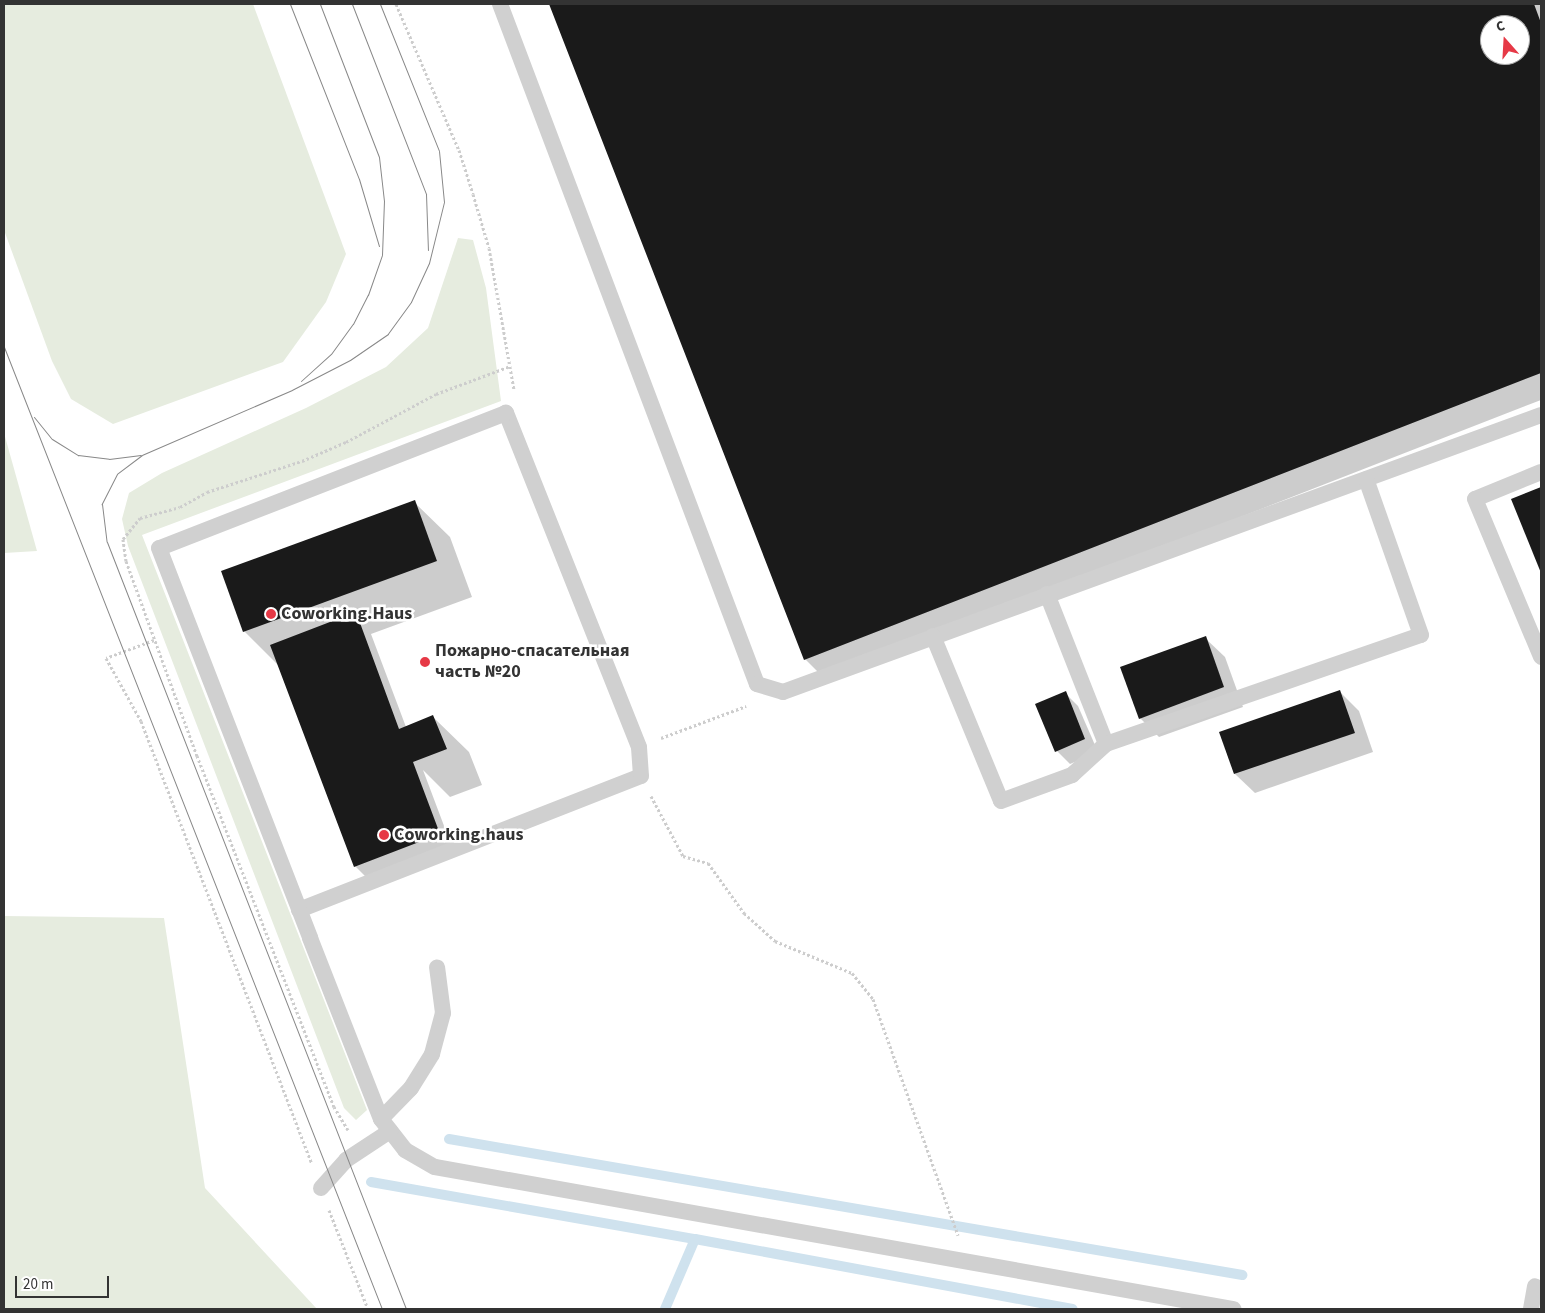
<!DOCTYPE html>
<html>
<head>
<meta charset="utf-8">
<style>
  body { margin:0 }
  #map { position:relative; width:1545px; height:1313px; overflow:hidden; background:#fff; font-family:"Source Sans 3",sans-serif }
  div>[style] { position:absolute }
  .green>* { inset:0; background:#e6ecdf }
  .shadow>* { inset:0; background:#0003 }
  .stream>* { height:10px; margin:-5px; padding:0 5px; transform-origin:5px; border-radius:5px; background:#cfe2ee }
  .building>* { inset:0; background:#1a1a1a }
  .path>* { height:3px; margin-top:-1.5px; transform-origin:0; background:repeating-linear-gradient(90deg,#cdcdcd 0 2.5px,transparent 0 5px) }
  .service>* { height:16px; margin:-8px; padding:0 8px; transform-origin:8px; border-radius:8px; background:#d0d0d0 }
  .tram>* { height:1px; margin:-0.5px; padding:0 0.5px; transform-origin:0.5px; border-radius:0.5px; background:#888 }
  .dots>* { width:14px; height:14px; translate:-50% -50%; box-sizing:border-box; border:2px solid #fff; border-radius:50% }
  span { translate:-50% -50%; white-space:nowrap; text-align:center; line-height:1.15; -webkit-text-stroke:5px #fff; paint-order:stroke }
  .poi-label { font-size:18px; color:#333; font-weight:700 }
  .left { translate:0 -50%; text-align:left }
  .frame { position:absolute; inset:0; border:5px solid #333; pointer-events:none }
  .north { position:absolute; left:1480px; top:15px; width:50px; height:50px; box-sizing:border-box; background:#fff; border:1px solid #adadad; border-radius:50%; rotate:341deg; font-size:14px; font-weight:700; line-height:20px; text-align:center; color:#333 }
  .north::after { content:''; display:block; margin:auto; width:18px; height:22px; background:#e63946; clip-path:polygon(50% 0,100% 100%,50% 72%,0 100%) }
  .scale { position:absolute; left:15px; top:1276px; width:94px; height:22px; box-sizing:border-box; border:2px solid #333; border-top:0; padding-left:6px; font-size:15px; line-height:18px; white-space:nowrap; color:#333; -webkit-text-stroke:4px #fff; paint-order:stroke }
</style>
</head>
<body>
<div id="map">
  <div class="green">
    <i style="clip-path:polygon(4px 4px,253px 4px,346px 254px,326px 302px,283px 362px,113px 424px,71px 399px,52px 361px,4px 230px)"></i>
    <i style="clip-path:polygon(458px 238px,473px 240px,486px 288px,501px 401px,142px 535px,367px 1110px,356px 1120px,344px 1108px,128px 546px,122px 519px,129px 493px,162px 473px,306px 408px,386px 367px,428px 328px)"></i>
    <i style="clip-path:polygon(4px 433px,37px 551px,4px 553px)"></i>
    <i style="clip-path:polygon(4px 916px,164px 918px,205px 1188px,317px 1309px,4px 1309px)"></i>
  </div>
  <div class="shadow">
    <i style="clip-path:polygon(evenodd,550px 4px,1541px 4px,1541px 400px,825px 679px,805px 659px,550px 4px,1490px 25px,1520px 25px,1520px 55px,1490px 55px,1490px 25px)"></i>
    <i style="clip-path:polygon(1541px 489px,1541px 569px,1513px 500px)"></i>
    <i style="clip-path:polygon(414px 502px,450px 537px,472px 597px,371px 634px,406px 727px,433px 717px,469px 752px,482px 785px,450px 797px,423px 770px,452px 847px,368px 879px,355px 866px,279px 666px,244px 631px)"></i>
    <i style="clip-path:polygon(1205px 638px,1225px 657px,1243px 707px,1159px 737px,1140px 718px)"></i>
    <i style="clip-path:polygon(1340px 692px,1359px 711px,1373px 752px,1255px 793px,1235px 774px)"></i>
    <i style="clip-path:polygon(1065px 693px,1078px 706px,1098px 752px,1070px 764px,1057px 751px)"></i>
  </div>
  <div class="stream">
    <i style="left:449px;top:1139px;width:805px;rotate:9.73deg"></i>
    <i style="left:371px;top:1182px;width:329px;rotate:10deg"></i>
    <i style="left:665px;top:1309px;width:76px;rotate:-66.8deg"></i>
    <i style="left:695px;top:1239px;width:384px;rotate:10.5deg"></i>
  </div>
  <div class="building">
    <i style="clip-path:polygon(evenodd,549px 4px,1534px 4px,1541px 23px,1541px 373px,804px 660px,549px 4px,1490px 25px,1520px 25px,1520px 55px,1490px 55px,1490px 25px)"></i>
    <i style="clip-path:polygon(1541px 487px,1541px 573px,1511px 499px)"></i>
    <i style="clip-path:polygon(415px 500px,437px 561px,243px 632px,221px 571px)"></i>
    <i style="clip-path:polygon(356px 612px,399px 729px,433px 715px,447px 749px,413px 762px,440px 834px,354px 867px,270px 645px)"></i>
    <i style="clip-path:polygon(1206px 636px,1224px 687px,1139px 719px,1120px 667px)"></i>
    <i style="clip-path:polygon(1340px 690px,1355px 733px,1234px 774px,1219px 732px)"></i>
    <i style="clip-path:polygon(1066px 691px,1085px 739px,1055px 752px,1035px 704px)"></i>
  </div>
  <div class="path">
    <i style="left:396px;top:4px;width:159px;rotate:66.7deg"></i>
    <i style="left:459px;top:150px;width:46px;rotate:72.3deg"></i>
    <i style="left:473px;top:194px;width:56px;rotate:73.5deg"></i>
    <i style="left:489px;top:248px;width:144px;rotate:80deg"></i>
    <i style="left:154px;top:640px;width:51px;rotate:159.4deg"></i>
    <i style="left:106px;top:658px;width:72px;rotate:60.9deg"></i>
    <i style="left:141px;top:721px;width:473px;rotate:68.9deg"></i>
    <i style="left:661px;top:738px;width:91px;rotate:-20.6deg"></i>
    <i style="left:651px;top:796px;width:68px;rotate:61.9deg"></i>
    <i style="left:683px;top:856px;width:26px;rotate:16deg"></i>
    <i style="left:708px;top:863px;width:62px;rotate:54.2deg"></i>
    <i style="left:744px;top:913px;width:42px;rotate:42.1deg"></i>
    <i style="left:775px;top:941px;width:83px;rotate:22.6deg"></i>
    <i style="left:852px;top:973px;width:33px;rotate:51deg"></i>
    <i style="left:873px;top:999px;width:251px;rotate:70.2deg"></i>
    <i style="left:348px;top:1130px;width:27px;rotate:-121deg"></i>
    <i style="left:334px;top:1107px;width:377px;rotate:-111.3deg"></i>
    <i style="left:197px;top:756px;width:208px;rotate:-110deg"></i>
    <i style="left:126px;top:561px;width:22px;rotate:-98deg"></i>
    <i style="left:123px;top:539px;width:27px;rotate:-51deg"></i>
    <i style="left:140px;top:518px;width:41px;rotate:-15.4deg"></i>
    <i style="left:180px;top:507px;width:31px;rotate:-29deg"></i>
    <i style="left:207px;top:492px;width:100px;rotate:-18.1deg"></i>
    <i style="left:302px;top:461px;width:48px;rotate:-23.4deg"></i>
    <i style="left:346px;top:442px;width:102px;rotate:-28.1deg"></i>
    <i style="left:436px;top:394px;width:79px;rotate:-20.7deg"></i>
    <i style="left:329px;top:1210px;width:106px;rotate:68.5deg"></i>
  </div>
  <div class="service">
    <i style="left:500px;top:4px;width:727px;rotate:69.3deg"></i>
    <i style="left:757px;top:684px;width:27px;rotate:17deg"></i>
    <i style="left:783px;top:692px;width:807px;rotate:-20.07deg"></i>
    <i style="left:1541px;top:472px;width:71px;rotate:157.8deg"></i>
    <i style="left:1475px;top:499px;width:171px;rotate:67.3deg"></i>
    <i style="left:1047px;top:594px;width:161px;rotate:68.5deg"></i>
    <i style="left:933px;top:636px;width:178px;rotate:67.6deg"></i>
    <i style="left:1001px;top:801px;width:76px;rotate:-20.1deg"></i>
    <i style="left:1072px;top:775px;width:46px;rotate:-42.4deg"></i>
    <i style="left:1106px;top:744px;width:333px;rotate:-19.1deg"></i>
    <i style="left:1421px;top:635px;width:165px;rotate:-109.4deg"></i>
    <i style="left:299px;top:910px;width:367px;rotate:-21.4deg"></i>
    <i style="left:641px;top:776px;width:29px;rotate:-94deg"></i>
    <i style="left:639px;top:747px;width:360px;rotate:-111.7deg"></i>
    <i style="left:506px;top:413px;width:372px;rotate:158.7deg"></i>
    <i style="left:159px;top:548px;width:418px;rotate:68.8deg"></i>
    <i style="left:310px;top:938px;width:194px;rotate:68.6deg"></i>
    <i style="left:381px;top:1119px;width:39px;rotate:52deg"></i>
    <i style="left:405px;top:1150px;width:34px;rotate:30deg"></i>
    <i style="left:435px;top:1167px;width:811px;rotate:10.09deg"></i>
    <i style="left:381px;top:1119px;width:43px;rotate:-45.9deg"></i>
    <i style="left:411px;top:1088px;width:40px;rotate:-58deg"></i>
    <i style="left:432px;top:1054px;width:42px;rotate:-75deg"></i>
    <i style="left:443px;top:1013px;width:46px;rotate:-97.4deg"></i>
    <i style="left:321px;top:1188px;width:38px;rotate:-48deg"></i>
    <i style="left:346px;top:1160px;width:53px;rotate:-33.4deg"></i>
    <i style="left:1531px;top:1309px;width:23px;rotate:-80deg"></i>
  </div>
  <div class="tram">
    <i style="left:290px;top:4px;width:188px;rotate:68.5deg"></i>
    <i style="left:359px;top:179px;width:70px;rotate:73.4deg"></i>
    <i style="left:352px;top:4px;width:204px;rotate:68.7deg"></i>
    <i style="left:426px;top:194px;width:56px;rotate:88deg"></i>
    <i style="left:380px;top:4px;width:158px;rotate:68.1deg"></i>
    <i style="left:439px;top:151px;width:51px;rotate:84.4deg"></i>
    <i style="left:444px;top:202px;width:63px;rotate:103.8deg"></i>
    <i style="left:429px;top:263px;width:43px;rotate:114.8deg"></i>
    <i style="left:411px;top:302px;width:39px;rotate:126deg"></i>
    <i style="left:388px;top:334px;width:46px;rotate:145.6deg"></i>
    <i style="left:350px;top:360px;width:65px;rotate:152.7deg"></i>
    <i style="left:292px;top:390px;width:163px;rotate:156.6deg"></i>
    <i style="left:142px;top:455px;width:31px;rotate:143deg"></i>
    <i style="left:117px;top:474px;width:34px;rotate:117deg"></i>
    <i style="left:102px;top:504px;width:38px;rotate:83deg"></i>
    <i style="left:107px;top:542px;width:823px;rotate:68.7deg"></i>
    <i style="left:4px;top:347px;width:1034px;rotate:68.55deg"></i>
    <i style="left:301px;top:381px;width:40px;rotate:-42deg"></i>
    <i style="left:331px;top:354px;width:37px;rotate:-54deg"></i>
    <i style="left:353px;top:324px;width:33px;rotate:-63deg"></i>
    <i style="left:368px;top:295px;width:42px;rotate:-70.7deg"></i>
    <i style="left:382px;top:255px;width:54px;rotate:-87.9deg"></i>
    <i style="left:384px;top:201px;width:44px;rotate:-96.5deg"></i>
    <i style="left:379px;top:157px;width:164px;rotate:-111.1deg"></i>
    <i style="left:34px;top:417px;width:28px;rotate:51deg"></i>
    <i style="left:52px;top:439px;width:31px;rotate:32deg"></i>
    <i style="left:78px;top:455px;width:31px;rotate:7deg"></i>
    <i style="left:109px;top:459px;width:32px;rotate:-7deg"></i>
  </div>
  <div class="dots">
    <i style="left:271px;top:614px;background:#e63946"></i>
    <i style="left:425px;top:662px;background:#e63946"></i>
    <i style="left:384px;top:835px;background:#e63946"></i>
  </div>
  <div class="poi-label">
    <span class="left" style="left:281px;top:614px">Coworking.Haus</span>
    <span class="left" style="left:435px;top:662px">Пожарно-спасательная<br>часть №20</span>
    <span class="left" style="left:394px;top:835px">Coworking.haus</span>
  </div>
  <div class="frame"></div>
  <div class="north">С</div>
  <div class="scale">20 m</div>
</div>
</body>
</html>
